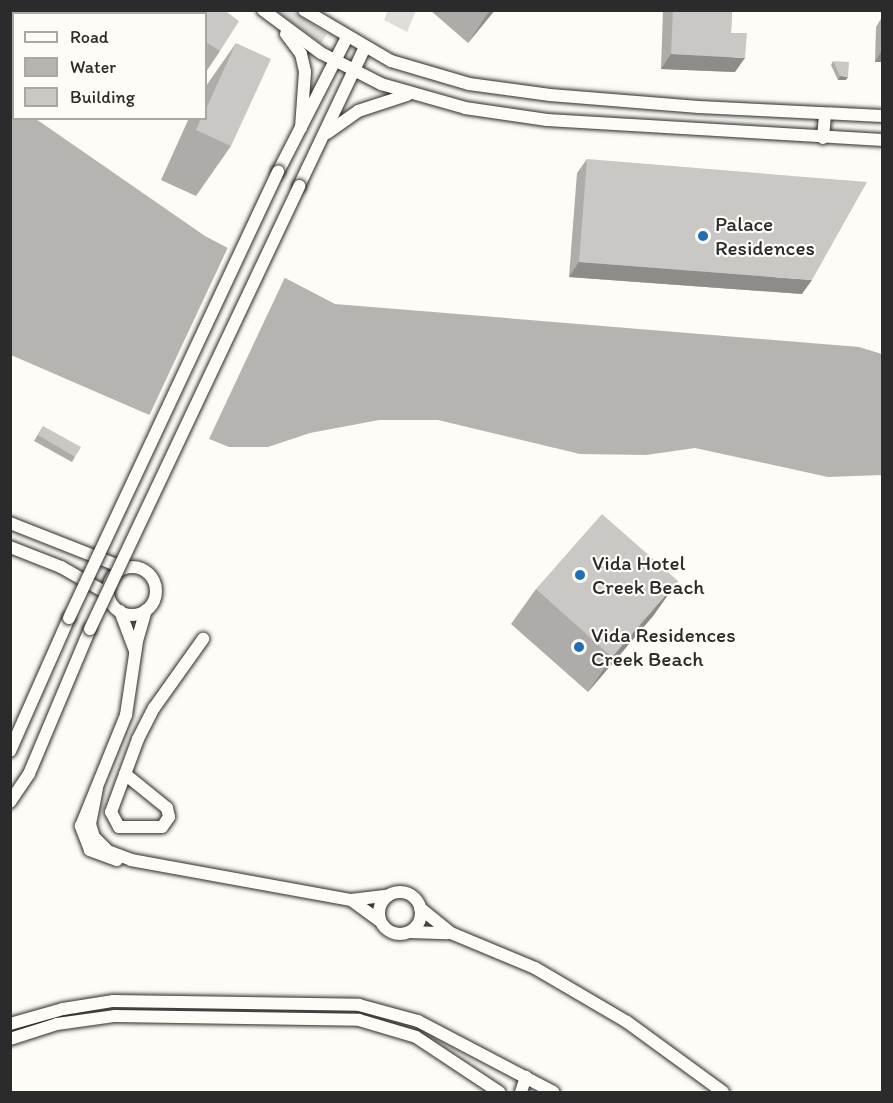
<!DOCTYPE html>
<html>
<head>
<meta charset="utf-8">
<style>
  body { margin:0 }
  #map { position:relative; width:893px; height:1103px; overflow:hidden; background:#fdfcf7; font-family:Itim,sans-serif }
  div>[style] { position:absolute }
  .green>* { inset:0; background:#dfdeda }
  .water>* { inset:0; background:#b5b4b1 }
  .pier>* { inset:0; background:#fdfcf7 }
  .roads { filter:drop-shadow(0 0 2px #2b2b2b) drop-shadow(0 0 2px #2b2b2b) }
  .minor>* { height:12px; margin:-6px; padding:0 6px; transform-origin:6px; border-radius:6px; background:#fdfcf7 }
  .minor>.ring { margin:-6px; padding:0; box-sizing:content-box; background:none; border:12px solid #fdfcf7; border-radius:50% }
  .bridges { filter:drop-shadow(0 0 2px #2b2b2b) drop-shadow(0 0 2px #2b2b2b) }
  .minor-bridge>* { height:12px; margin:-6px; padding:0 6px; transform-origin:6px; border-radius:6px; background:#fdfcf7 }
  .wall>* { inset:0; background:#adaca9 }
  .shaded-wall>* { inset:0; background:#8d8c89 }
  .building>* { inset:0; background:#c9c8c4 }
  .dots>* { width:16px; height:16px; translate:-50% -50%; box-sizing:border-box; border:3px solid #fdfcf7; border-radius:50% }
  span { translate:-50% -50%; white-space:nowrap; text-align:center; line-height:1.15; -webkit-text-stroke:4.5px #fdfcf7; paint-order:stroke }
  .poi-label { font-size:21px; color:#2b2b2b }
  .left { translate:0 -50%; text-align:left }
  .frame { position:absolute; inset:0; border:12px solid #2b2b2b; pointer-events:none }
  .legend { position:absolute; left:12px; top:12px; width:195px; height:108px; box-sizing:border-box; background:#fdfcf7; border:2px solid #a9a8a5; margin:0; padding:8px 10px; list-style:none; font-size:18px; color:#2b2b2b }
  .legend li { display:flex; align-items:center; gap:12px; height:30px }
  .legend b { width:30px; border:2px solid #a9a8a5 }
</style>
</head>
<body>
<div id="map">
  <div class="green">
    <i style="clip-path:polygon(388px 10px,416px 11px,407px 32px,384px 20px)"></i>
    <i style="clip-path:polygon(276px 11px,293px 11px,327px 34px,321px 43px)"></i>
  </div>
  <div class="water">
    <i style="clip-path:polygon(10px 101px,14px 118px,36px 119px,205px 236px,335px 304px,859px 347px,882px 354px,882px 475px,828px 477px,695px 448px,646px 455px,580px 454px,438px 420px,379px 420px,310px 433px,268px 447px,229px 447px,140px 411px,11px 355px)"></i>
  </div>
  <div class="pier">
    <i style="clip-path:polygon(229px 245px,286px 275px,208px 441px,148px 418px)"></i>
  </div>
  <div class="roads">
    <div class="minor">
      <i style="left:263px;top:10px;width:72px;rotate:36.6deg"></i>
      <i style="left:321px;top:53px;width:68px;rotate:27.3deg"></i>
      <i style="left:381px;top:84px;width:87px;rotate:15.9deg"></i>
      <i style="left:465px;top:108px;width:83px;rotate:8.3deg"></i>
      <i style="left:547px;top:120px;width:336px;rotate:3.4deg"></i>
      <i style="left:304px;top:10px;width:101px;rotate:30.4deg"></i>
      <i style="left:391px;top:61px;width:81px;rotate:16.4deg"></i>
      <i style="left:469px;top:84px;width:82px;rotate:7.7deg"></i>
      <i style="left:550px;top:95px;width:149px;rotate:4.6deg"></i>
      <i style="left:699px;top:107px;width:183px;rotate:2.8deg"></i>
      <i style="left:286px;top:34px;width:25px;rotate:53deg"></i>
      <i style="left:301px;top:54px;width:18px;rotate:77deg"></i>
      <i style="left:305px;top:72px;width:56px;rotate:94.1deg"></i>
      <i style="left:327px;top:133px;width:38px;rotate:-35deg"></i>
      <i style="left:358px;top:111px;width:52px;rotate:-18.1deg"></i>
      <i style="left:823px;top:138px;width:24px;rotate:-85deg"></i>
      <i style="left:278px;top:172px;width:152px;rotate:-62.9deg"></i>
      <i style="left:299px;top:186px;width:154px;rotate:-64.6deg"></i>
      <i style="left:10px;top:523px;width:123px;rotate:21.5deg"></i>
      <i style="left:10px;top:547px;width:55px;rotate:21.4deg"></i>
      <i style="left:61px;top:567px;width:54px;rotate:29.9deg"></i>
      <i class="ring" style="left:108px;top:567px;width:36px;height:36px"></i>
      <i style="left:120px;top:611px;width:43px;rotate:69.4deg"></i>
      <i style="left:10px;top:751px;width:145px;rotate:-66.1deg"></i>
      <i style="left:125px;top:774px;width:54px;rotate:39deg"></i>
      <i style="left:167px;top:808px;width:9px;rotate:77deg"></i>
      <i style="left:169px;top:817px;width:12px;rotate:125deg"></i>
      <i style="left:162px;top:827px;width:43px;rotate:180deg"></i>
      <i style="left:119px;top:827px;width:17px;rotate:-118deg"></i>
      <i style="left:111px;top:812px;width:78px;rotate:-69.7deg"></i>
      <i style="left:138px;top:739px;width:35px;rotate:-63deg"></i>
      <i style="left:154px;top:708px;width:85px;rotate:-54.6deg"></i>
      <i style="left:97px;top:788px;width:37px;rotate:101deg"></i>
      <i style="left:90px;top:824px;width:14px;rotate:73deg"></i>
      <i style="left:94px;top:837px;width:20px;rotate:45deg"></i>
      <i style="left:108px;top:851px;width:25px;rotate:21deg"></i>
      <i style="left:131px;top:860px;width:224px;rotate:10.3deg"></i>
      <i style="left:351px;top:900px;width:36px;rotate:36deg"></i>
      <i style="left:10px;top:802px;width:34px;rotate:-56deg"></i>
      <i style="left:29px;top:774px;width:157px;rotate:-67.2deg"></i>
      <i style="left:117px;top:860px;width:29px;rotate:-160deg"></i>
      <i style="left:90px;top:850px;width:26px;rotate:-111deg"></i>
      <i style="left:81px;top:826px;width:120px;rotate:-67.9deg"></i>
      <i style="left:126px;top:715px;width:75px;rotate:-81.5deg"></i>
      <i style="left:137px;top:641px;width:32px;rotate:-74deg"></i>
      <i class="ring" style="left:379px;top:892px;width:30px;height:30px"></i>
      <i style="left:351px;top:900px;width:38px;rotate:-7deg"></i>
      <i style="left:420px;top:908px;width:40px;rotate:39deg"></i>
      <i style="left:451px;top:933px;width:91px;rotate:22.6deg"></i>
      <i style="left:535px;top:968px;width:107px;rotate:30.4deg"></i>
      <i style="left:627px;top:1022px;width:119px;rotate:36.1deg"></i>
      <i style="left:410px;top:932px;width:37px;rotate:2deg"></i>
      <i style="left:10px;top:1024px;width:55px;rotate:-15.8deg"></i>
      <i style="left:63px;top:1009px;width:51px;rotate:-9.1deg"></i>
      <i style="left:113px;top:1001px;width:246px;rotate:0.9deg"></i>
      <i style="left:359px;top:1005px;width:61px;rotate:15.2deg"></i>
      <i style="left:418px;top:1021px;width:153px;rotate:27.7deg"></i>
      <i style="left:10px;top:1039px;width:49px;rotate:-17.7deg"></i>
      <i style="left:57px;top:1024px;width:59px;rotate:-7.9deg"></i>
      <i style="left:115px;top:1016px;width:244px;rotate:0.9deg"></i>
      <i style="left:359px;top:1020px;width:59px;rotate:16.6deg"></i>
      <i style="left:416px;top:1037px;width:100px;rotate:33.5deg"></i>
      <i style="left:521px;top:1092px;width:16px;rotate:-72deg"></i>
    </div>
  </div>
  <div class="bridges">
    <div class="minor-bridge">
      <i style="left:69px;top:618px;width:493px;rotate:-64.9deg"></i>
      <i style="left:90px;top:629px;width:490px;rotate:-64.7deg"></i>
    </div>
  </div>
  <div class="wall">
    <i style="clip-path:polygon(224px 10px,220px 51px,206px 72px,206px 14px)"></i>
    <i style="clip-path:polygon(430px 10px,495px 10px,468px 43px)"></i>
    <i style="clip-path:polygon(663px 10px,732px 10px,731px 33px,735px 72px,661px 69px)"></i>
    <i style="clip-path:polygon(882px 17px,882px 62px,875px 62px,876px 27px)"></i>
    <i style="clip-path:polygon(236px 43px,231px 146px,196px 196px,161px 180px,189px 118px,206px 118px,206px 86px)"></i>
    <i style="clip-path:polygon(833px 61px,846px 80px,838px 80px,831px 65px)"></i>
    <i style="clip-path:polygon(587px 159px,802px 294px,569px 277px,577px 173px)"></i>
    <i style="clip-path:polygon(43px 426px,75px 457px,72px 462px,34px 441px)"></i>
    <i style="clip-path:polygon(678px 581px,653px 616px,588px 692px,511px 624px,536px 589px)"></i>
  </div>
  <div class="shaded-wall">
    <i style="clip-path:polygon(490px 10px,495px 10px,468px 43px)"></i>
    <i style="clip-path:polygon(14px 46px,14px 55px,10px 58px,10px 48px)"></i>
    <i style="clip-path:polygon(882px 50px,882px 62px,875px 62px)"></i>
    <i style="clip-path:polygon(671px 54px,745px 58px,735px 72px,661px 69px)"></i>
    <i style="clip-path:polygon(840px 76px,848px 77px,846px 80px,838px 80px)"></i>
    <i style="clip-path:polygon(579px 262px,812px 280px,802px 294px,569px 277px)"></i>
    <i style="clip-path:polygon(678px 581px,653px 616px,588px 692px,612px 657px)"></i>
  </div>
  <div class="building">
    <i style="clip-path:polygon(10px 10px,43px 10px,45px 14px,14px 14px,14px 46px,10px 48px)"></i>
    <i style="clip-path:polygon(127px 10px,224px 10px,239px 21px,220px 51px,206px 42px,206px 14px,125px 14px)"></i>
    <i style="clip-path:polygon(673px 10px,732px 10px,731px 33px,747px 33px,745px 58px,671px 54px)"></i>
    <i style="clip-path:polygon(236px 43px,271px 59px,231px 146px,196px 130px,201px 118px,206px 118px,206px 109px)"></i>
    <i style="clip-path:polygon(833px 61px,849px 62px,848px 77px,840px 76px)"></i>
    <i style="clip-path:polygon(587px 159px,867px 182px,812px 280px,579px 262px)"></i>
    <i style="clip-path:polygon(43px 426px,81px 447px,75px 457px,38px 435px)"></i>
    <i style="clip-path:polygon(602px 514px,678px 581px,612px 657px,536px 589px)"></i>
  </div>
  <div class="dots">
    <i style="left:703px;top:236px;background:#1f6fb2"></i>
    <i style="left:580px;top:575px;background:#1f6fb2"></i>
    <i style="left:579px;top:647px;background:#1f6fb2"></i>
  </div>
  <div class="poi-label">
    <span class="left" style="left:715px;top:236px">Palace<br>Residences</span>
    <span class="left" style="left:592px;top:575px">Vida Hotel<br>Creek Beach</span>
    <span class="left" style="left:591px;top:647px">Vida Residences<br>Creek Beach</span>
  </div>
  <div class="frame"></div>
  <ul class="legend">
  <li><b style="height:8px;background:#fdfcf7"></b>Road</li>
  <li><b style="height:16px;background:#b5b4b1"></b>Water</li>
  <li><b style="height:16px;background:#c9c8c4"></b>Building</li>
  </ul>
</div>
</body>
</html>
